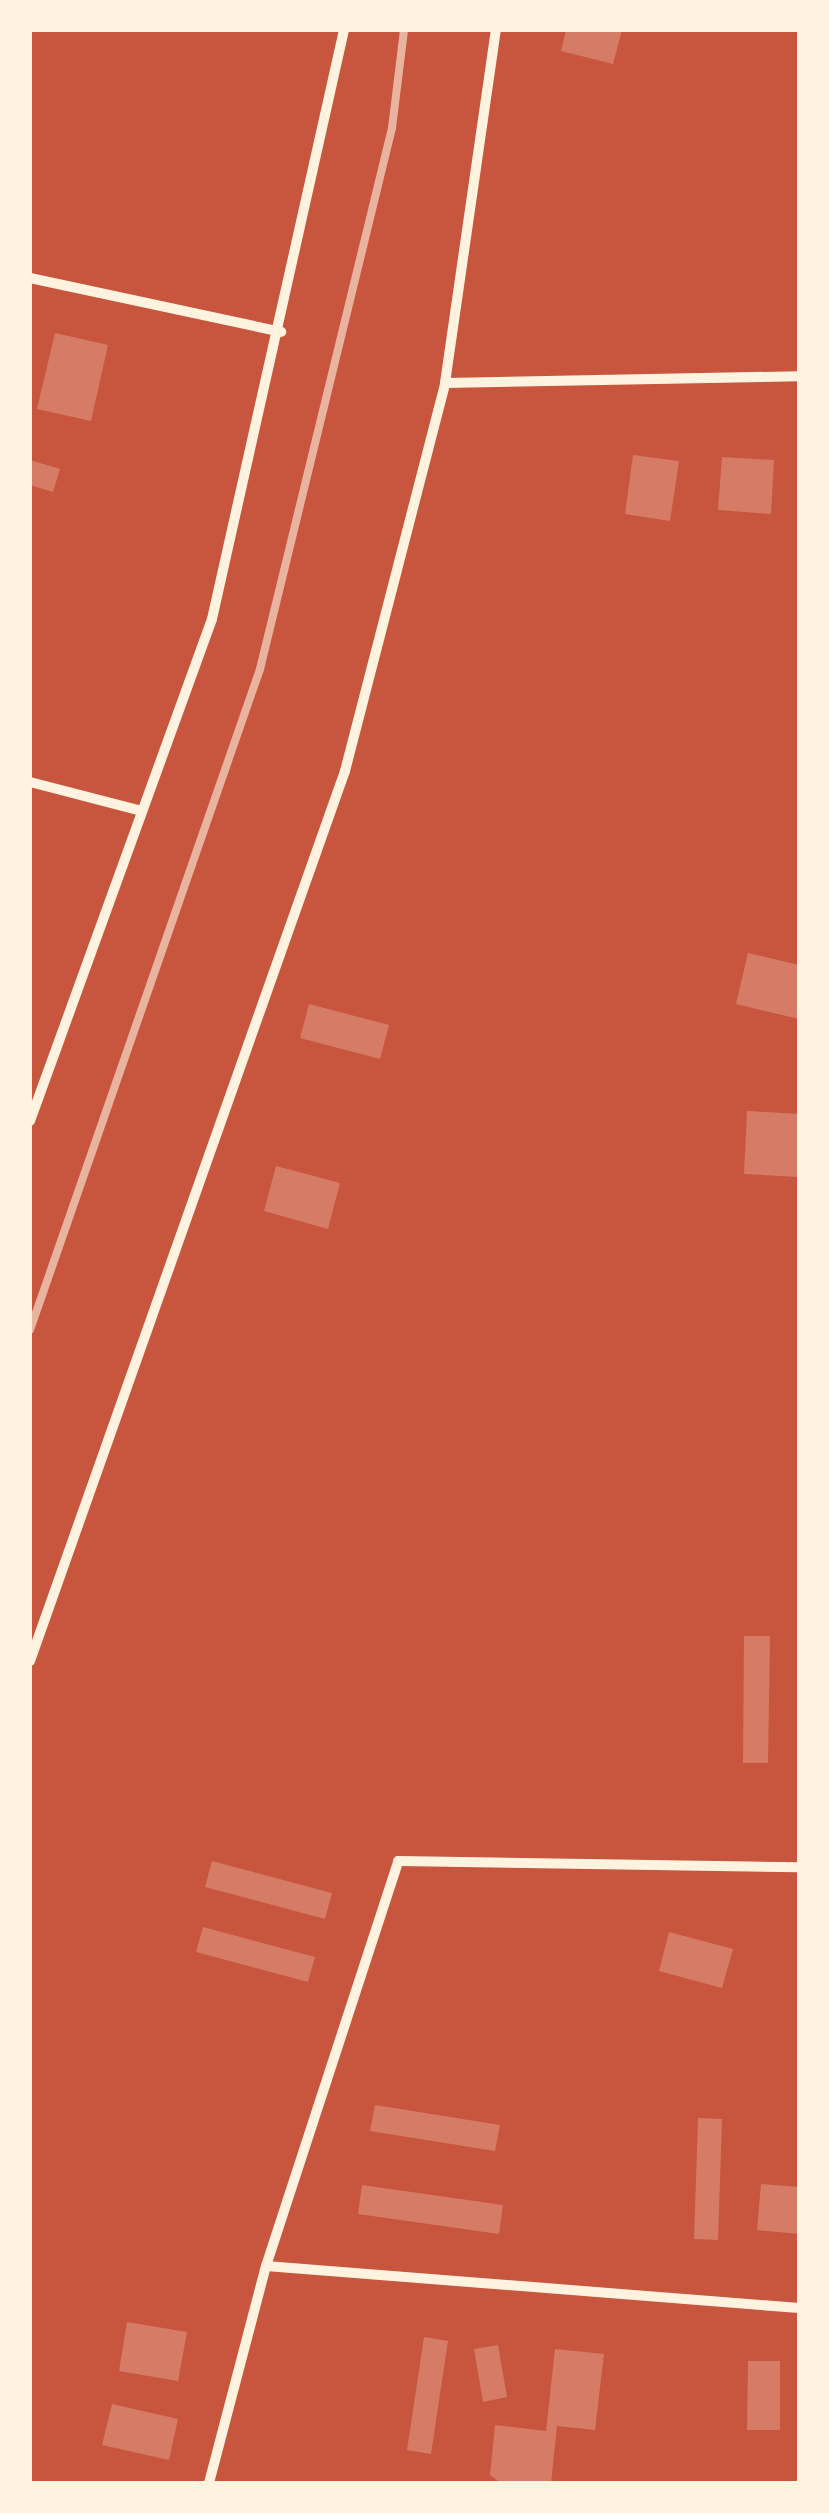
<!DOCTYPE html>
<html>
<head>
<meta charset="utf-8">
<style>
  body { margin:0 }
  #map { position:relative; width:829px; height:2513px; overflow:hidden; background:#c8553d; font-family:"Asap Condensed",sans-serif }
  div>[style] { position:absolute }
  .building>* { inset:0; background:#d67c66 }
  .minor>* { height:10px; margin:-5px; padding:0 5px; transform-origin:5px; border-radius:5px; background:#fff3e0 }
  .rail>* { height:8px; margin:-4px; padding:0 4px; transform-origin:4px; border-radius:4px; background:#e9b49f }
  span { translate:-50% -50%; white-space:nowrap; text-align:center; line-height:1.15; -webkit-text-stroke:10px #fff3e0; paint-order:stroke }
  .frame { position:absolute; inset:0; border:32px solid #fff3e0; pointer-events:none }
</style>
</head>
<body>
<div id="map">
  <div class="building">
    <i style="clip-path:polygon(566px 30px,622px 30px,613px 64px,561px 51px)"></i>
    <i style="clip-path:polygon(55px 333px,108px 345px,91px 421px,37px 409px)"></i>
    <i style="clip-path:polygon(633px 455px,679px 461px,670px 521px,625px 514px)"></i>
    <i style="clip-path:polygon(722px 457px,774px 460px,771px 514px,718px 510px)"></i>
    <i style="clip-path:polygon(30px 460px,60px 469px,53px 492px,30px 485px)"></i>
    <i style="clip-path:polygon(748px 953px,799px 965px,799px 1019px,736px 1004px)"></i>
    <i style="clip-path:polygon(309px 1004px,389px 1025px,380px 1059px,300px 1038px)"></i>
    <i style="clip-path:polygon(747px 1111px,799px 1114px,799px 1177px,744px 1174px)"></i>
    <i style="clip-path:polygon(276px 1166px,340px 1183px,328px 1229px,264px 1211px)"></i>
    <i style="clip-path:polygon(744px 1636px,770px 1636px,768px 1763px,743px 1763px)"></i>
    <i style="clip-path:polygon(212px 1861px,332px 1893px,325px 1919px,205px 1887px)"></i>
    <i style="clip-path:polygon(203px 1927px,315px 1957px,308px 1982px,196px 1952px)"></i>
    <i style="clip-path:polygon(669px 1932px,733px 1949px,722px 1988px,659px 1971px)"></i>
    <i style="clip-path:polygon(375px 2105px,500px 2125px,495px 2151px,370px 2131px)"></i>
    <i style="clip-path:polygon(698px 2118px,722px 2119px,718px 2240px,694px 2239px)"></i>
    <i style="clip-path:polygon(761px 2184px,799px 2187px,799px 2234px,757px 2230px)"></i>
    <i style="clip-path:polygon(362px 2185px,503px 2205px,499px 2234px,358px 2214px)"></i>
    <i style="clip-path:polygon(127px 2322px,187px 2332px,178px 2381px,119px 2371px)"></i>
    <i style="clip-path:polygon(424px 2337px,448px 2341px,431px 2454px,407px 2450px)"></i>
    <i style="clip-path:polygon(498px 2345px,507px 2397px,483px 2402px,474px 2349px)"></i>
    <i style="clip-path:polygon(555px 2349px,604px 2354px,595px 2430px,557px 2426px,551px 2483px,501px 2483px,490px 2475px,495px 2425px,546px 2431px)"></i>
    <i style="clip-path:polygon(748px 2361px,780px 2361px,780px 2430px,747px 2430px)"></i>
    <i style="clip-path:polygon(112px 2404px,178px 2419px,169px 2460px,102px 2445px)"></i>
  </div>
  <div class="minor">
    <i style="left:30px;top:278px;width:257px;rotate:12.1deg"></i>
    <i style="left:445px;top:383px;width:354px;rotate:-1.1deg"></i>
    <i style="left:30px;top:782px;width:116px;rotate:14.5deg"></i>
    <i style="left:30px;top:1121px;width:534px;rotate:-70.07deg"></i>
    <i style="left:212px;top:619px;width:604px;rotate:-77.37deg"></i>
    <i style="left:30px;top:1661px;width:944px;rotate:-70.51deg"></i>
    <i style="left:345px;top:771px;width:401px;rotate:-75.5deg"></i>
    <i style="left:445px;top:383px;width:357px;rotate:-81.8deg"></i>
    <i style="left:266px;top:2266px;width:535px;rotate:4.51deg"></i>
    <i style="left:209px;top:2483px;width:224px;rotate:-75.3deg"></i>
    <i style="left:266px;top:2266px;width:426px;rotate:-71.9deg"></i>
    <i style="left:398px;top:1861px;width:401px;rotate:0.9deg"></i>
  </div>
  <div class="rail">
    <i style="left:30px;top:1330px;width:700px;rotate:-70.81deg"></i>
    <i style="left:260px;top:669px;width:557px;rotate:-76.29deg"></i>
    <i style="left:392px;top:128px;width:99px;rotate:-83deg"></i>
  </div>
  <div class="frame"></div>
</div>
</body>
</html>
